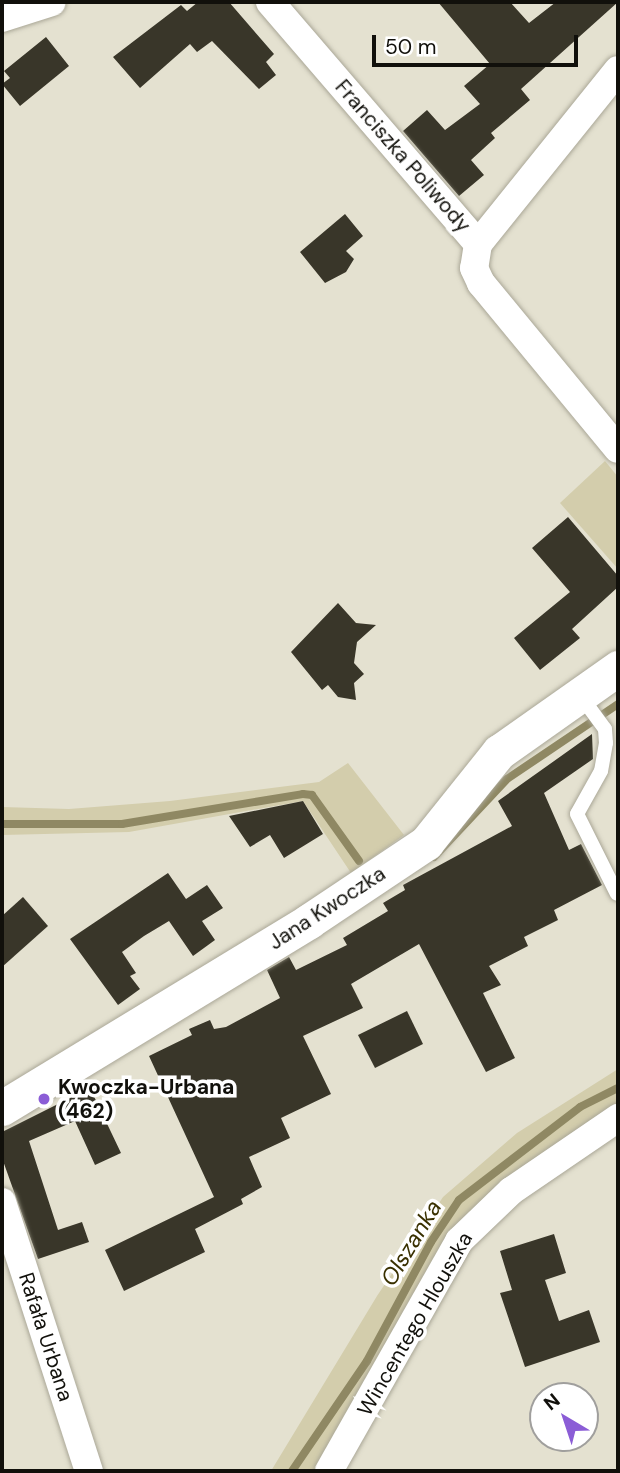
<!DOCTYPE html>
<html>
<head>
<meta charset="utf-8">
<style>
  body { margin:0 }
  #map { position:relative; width:620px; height:1473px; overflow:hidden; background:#e4e1d0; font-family:"DM Sans",sans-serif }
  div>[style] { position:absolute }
  .green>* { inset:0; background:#d3cdac }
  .stream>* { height:8px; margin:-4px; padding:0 4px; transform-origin:4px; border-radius:4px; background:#8f8863 }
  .building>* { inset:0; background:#393629 }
  .roads { filter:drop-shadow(0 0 2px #aaa797) drop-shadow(0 0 2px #aaa797) }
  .service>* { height:14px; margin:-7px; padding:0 7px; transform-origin:7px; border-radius:7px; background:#fff }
  .minor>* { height:28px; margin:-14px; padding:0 14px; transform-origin:14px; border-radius:14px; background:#fff }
  .tertiary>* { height:35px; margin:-17.5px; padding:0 17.5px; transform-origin:17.5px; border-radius:17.5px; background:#fff }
  .dots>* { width:19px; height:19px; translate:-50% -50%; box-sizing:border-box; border:4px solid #fff; border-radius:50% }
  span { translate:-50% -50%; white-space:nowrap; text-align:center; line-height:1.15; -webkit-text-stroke:7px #fff; paint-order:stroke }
  .street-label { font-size:21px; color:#11100b }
  .poi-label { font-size:21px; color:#11100b; font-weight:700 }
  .left { translate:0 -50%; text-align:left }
  .water-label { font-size:23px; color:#393000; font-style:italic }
  .frame { position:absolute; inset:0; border:4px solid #11100b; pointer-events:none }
  .north { position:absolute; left:529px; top:1382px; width:70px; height:70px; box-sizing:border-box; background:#fff; border:2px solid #a09f9d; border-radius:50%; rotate:321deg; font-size:19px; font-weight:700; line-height:28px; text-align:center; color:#11100b }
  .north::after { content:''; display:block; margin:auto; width:24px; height:32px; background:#8b5dd6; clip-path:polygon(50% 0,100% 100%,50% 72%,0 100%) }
  .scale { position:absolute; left:372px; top:35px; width:206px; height:32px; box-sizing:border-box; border:4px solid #11100b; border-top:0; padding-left:9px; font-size:21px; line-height:24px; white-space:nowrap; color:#11100b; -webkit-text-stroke:5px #fff; paint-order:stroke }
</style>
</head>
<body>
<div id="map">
  <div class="green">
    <i style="clip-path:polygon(605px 461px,618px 477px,618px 569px,560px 503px)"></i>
    <i style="clip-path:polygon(348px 763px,404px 835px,351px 873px,303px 801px,129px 832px,2px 835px,2px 807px,69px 809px,170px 801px,319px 782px)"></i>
    <i style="clip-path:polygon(618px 1069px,618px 1105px,504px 1182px,329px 1471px,271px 1471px,377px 1296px,443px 1197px,517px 1133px)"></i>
  </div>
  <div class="stream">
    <i style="left:2px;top:824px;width:120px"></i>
    <i style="left:122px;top:824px;width:183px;rotate:-9.4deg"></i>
    <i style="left:303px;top:794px;width:9px;rotate:6deg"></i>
    <i style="left:312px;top:795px;width:81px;rotate:54.5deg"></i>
    <i style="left:434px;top:857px;width:107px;rotate:-46.9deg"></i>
    <i style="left:507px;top:779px;width:134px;rotate:-34deg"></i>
    <i style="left:292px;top:1471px;width:133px;rotate:-55.7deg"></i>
    <i style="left:367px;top:1361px;width:135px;rotate:-61.7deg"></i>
    <i style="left:431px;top:1242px;width:50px;rotate:-56.3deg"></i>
    <i style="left:459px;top:1200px;width:153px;rotate:-37.5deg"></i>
    <i style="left:580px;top:1107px;width:42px;rotate:-26.6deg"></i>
  </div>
  <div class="building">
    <i style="clip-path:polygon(198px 2px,229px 2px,274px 54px,266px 62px,276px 75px,259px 89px,212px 41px,197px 52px,190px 44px,140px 88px,113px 57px,181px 5px,187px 11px)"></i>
    <i style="clip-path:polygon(438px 2px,510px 2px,529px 23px,556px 2px,618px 2px,521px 89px,530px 100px,491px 133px,495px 138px,471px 160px,484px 175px,459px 196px,403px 131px,427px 110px,445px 130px,480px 104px,464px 86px,490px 64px)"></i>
    <i style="clip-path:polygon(46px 37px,69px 66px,20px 106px,2px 84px,10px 78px,4px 71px)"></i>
    <i style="clip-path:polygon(345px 214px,363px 236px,346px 251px,354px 259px,346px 272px,325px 283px,300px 252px)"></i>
    <i style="clip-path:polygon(568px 517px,618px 576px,618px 587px,572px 629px,580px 638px,540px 670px,514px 638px,570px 592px,532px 548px)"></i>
    <i style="clip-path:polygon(338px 603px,356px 623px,376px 625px,357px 642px,354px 663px,364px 674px,354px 683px,356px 700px,338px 697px,328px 685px,322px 690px,291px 652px)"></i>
    <i style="clip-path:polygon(592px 734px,593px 759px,544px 793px,569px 850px,581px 844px,602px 885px,554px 910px,558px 920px,524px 937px,528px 946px,489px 966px,501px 985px,483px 993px,515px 1058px,486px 1072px,419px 944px,351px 984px,363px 1008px,303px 1036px,331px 1094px,281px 1118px,290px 1138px,249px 1157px,262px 1187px,241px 1199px,243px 1204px,195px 1229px,205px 1252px,124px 1291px,105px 1250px,214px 1197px,149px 1056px,192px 1035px,189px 1029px,210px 1020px,214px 1029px,226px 1027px,280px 998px,267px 970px,289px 957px,296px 970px,347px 945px,343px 938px,388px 911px,383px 903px,405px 890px,403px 885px,512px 826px,498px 801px)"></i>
    <i style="clip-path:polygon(303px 801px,323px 834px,284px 858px,270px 835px,250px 847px,229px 816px)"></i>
    <i style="clip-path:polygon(168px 873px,186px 899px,207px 885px,223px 908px,202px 921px,215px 940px,193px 956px,169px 921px,144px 936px,122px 952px,136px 973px,130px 976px,140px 989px,118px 1005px,70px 939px)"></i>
    <i style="clip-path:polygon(23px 897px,48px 926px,2px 967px,2px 916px)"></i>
    <i style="clip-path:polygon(407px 1011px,423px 1044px,375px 1068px,358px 1035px)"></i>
    <i style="clip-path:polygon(90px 1088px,121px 1153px,95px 1165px,75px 1121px,29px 1141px,58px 1230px,82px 1222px,89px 1242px,38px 1259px,2px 1158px,2px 1132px)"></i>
    <i style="clip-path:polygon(554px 1234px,566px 1273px,545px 1280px,559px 1321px,589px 1310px,600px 1342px,525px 1367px,500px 1293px,512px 1290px,500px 1251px)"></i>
  </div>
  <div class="roads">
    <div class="service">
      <i style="left:580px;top:695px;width:42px;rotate:53.7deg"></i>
      <i style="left:605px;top:729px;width:14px;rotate:86deg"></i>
      <i style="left:606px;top:743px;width:28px;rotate:100deg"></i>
      <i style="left:601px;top:771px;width:49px;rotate:119.2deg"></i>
      <i style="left:577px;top:814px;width:89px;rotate:63.4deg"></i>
    </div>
    <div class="minor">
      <i style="left:270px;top:2px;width:319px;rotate:49.3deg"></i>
      <i style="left:478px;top:244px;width:24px;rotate:99deg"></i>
      <i style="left:474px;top:268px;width:17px;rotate:65deg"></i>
      <i style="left:481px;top:283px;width:215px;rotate:50.5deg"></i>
      <i style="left:2px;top:18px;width:52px;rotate:-17.7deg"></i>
      <i style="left:478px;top:244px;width:223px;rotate:-51.2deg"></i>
      <i style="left:2px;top:1202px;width:283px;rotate:72.1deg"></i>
      <i style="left:329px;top:1471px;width:264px;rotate:-60.5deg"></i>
      <i style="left:459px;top:1241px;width:72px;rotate:-43.9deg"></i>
      <i style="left:511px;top:1191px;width:130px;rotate:-34.3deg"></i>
    </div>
    <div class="tertiary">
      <i style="left:2px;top:1108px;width:359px;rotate:-31.3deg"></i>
      <i style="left:309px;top:921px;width:141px;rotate:-33.7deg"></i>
      <i style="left:426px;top:843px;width:117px;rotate:-51.3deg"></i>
      <i style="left:499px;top:752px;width:146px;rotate:-35.2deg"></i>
    </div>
  </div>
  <div class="dots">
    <i style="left:44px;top:1099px;background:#8b5dd6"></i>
  </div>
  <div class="street-label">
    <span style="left:403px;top:156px;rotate:49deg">Franciszka Poliwody</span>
    <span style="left:327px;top:908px;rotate:-33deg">Jana Kwoczka</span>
    <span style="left:415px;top:1324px;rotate:-60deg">Wincentego Hlouszka</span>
    <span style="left:46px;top:1337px;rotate:72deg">Rafała Urbana</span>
  </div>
  <div class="poi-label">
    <span class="left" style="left:58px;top:1099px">Kwoczka-Urbana<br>(462)</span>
  </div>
  <div class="water-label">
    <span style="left:411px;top:1243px;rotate:-59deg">Olszanka</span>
  </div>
  <div class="frame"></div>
  <div class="north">N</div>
  <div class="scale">50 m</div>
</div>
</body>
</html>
